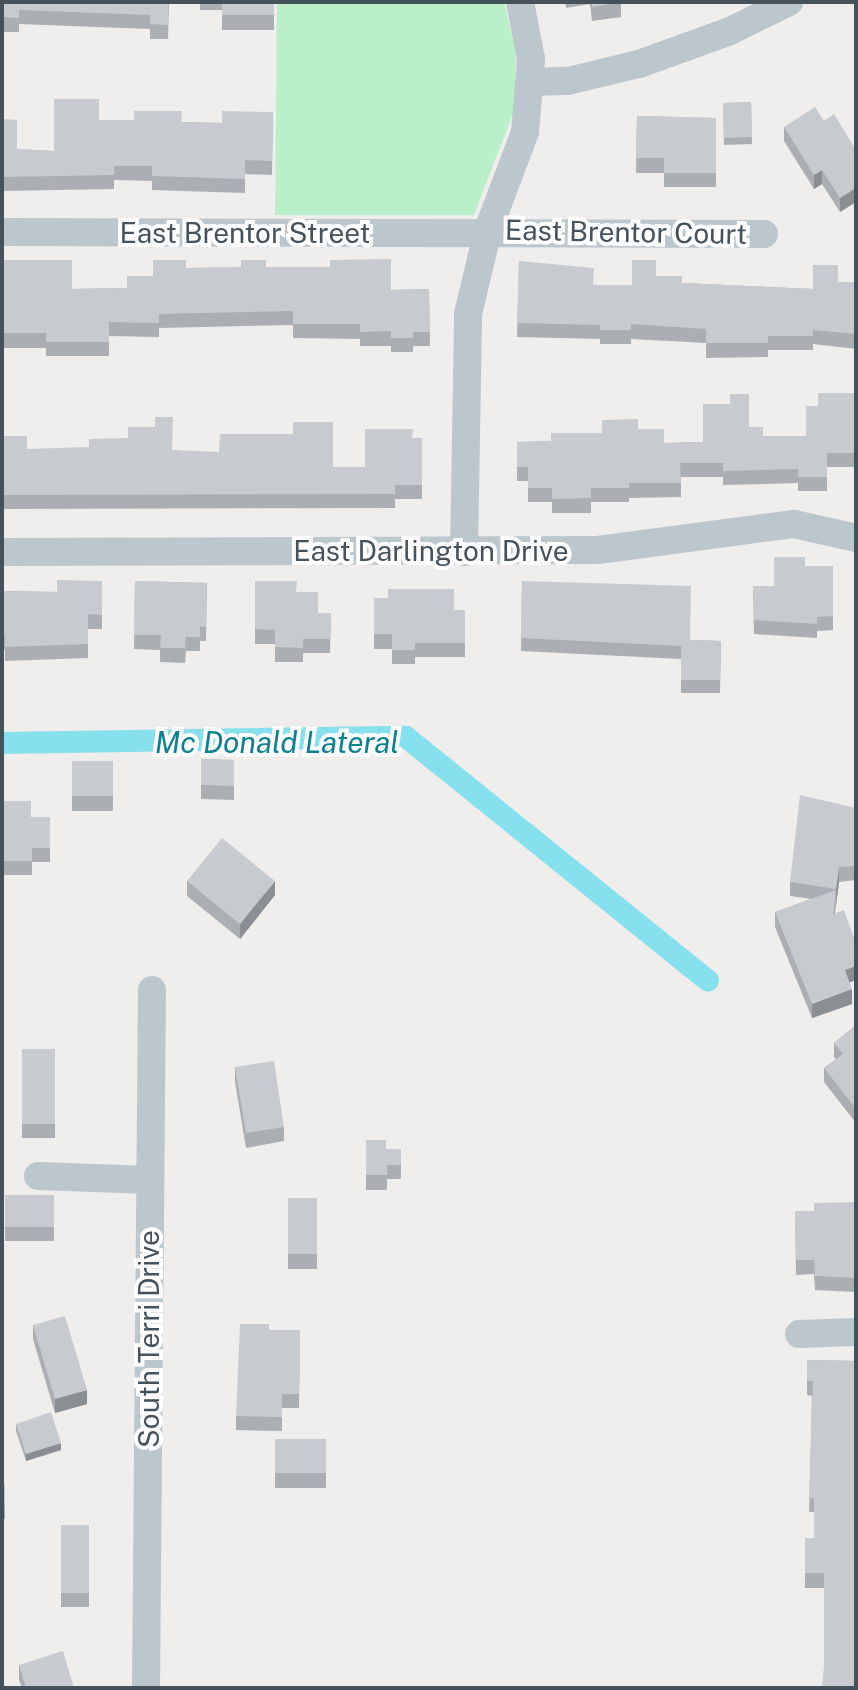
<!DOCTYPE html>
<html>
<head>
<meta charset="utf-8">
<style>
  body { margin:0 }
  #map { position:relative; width:858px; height:1690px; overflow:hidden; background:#f0eded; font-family:"Public Sans",sans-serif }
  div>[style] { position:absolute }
  .green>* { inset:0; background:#baefca }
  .canal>* { height:22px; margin:-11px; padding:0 11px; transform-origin:11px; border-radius:11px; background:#86e0ed }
  .minor>* { height:28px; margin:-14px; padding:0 14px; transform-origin:14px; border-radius:14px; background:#bbc6cd }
  .wall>* { inset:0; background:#abafb3 }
  .shaded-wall>* { inset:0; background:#8b8e92 }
  .building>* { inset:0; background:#c7cbd0 }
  span { translate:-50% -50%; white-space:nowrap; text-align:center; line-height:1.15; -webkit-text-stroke:8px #fff; paint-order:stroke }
  .street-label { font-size:28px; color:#45525b }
  .water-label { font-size:30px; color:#0b8092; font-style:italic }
  .frame { position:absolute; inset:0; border:4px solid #45525b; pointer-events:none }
</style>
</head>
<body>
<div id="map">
  <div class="green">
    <i style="clip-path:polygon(277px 2px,504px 2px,516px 53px,514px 111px,474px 215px,275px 215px)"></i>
  </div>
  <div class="canal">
    <i style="left:2px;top:743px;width:404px;rotate:-0.9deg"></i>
    <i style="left:406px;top:737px;width:388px;rotate:38.9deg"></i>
  </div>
  <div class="minor">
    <i style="left:532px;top:82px;width:36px;rotate:-2deg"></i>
    <i style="left:568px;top:81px;width:73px;rotate:-13.5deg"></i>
    <i style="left:639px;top:64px;width:97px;rotate:-19.9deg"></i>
    <i style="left:730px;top:31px;width:66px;rotate:-26.2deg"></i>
    <i style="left:2px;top:232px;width:762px;rotate:0.15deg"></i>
    <i style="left:2px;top:552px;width:596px;rotate:-0.19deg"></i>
    <i style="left:598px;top:550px;width:198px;rotate:-7.6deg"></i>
    <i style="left:794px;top:524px;width:64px;rotate:12.7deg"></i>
    <i style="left:464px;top:552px;width:238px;rotate:-89deg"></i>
    <i style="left:468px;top:314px;width:86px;rotate:-76.6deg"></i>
    <i style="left:488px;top:230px;width:105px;rotate:-69.3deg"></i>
    <i style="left:525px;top:132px;width:73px;rotate:-85.3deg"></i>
    <i style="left:531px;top:59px;width:58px;rotate:-100.9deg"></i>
    <i style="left:38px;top:1176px;width:112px;rotate:2deg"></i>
    <i style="left:799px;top:1334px;width:57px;rotate:-2deg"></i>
    <i style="left:146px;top:1688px;width:698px;rotate:-89.51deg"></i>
  </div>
  <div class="wall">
    <i style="clip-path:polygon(2px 2px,169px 2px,168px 39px,150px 39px,150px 29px,19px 24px,19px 32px,2px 32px)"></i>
    <i style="clip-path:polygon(200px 2px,274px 2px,274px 30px,222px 30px,222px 10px,200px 10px)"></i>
    <i style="clip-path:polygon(565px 2px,621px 2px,621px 17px,592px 21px,590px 4px,566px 8px)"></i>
    <i style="clip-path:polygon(751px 102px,752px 144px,724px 145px,723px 103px)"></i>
    <i style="clip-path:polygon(273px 112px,272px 175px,245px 174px,245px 193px,152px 190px,152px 181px,114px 180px,114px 189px,2px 191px,2px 119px,17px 149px,54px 151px,99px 120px,222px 123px)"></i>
    <i style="clip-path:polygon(637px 116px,716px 118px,716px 187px,664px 187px,664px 173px,636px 173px)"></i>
    <i style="clip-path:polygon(824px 121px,856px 150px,856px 202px,840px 212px,822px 184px,814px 189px,784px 141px,784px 127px)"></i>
    <i style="clip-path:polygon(2px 260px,72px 289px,127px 288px,153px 276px,186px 268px,266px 267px,391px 290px,429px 289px,430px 346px,413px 346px,413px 352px,391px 352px,391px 346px,360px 346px,360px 339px,293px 338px,293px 325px,159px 328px,159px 337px,109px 336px,109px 356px,46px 356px,46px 348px,2px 348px)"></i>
    <i style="clip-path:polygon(519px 261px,594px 285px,632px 285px,656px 276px,682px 283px,813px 289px,838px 282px,856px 282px,856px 349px,813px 344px,813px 350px,768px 350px,768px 357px,706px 358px,706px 343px,631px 339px,631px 344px,600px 344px,600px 339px,517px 337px)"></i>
    <i style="clip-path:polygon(856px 393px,856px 467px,827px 467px,827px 491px,798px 491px,798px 483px,723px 485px,723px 477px,681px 477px,681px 497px,629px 498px,629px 502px,591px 502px,591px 513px,552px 513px,552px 502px,528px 502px,528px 481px,517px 481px,517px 442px,551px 441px,602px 433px,638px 429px,664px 443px,703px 442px,749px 427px,763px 436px,806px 436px,818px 406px)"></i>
    <i style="clip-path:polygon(2px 436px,27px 449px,172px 450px,333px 467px,365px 467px,412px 438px,422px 438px,422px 499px,395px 499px,395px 508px,2px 509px)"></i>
    <i style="clip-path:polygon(805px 566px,833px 566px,833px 630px,817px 631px,817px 638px,754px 634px,753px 586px,774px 586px)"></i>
    <i style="clip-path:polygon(102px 581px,102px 629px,88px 629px,88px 658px,5px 661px,5px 650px,2px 650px,2px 591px,57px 592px)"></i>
    <i style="clip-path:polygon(135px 581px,207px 583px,206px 641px,200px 641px,200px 651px,186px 651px,185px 663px,160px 662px,160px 650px,134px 649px)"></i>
    <i style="clip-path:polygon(255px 581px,296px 592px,318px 613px,331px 613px,330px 653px,303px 653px,303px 662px,275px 662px,275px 644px,255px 644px)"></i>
    <i style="clip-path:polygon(522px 581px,690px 640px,721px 641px,720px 693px,681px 693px,681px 659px,521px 651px)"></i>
    <i style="clip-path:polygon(374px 598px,454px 610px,465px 610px,465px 657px,415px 657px,415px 664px,392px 664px,392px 649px,374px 649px)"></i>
    <i style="clip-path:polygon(201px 759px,234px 760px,234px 800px,201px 799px)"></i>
    <i style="clip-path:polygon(72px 761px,113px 761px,113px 811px,72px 811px)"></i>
    <i style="clip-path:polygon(2px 801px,31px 817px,50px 817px,50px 862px,32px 862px,32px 875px,2px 875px)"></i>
    <i style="clip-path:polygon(856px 808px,856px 880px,839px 882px,835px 914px,856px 944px,856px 980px,850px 982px,852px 1004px,812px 1018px,775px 927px,775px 912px,811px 899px,790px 896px,790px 882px)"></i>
    <i style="clip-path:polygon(187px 881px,275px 895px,240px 939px,187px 896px)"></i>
    <i style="clip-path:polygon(856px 1025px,856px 1123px,824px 1082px,824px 1068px,836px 1059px,834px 1057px,834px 1043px)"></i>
    <i style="clip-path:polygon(22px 1049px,55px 1049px,55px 1138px,22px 1138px)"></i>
    <i style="clip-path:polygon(235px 1067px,284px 1127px,284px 1141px,246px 1148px,235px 1082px)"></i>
    <i style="clip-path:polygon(366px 1140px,386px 1149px,401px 1149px,401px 1179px,387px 1179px,387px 1190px,366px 1190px)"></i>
    <i style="clip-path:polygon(5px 1195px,54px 1195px,54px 1241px,5px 1241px)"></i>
    <i style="clip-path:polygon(288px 1198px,317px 1198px,317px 1269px,288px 1269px)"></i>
    <i style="clip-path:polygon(856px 1202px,856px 1292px,815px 1290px,814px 1274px,796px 1275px,795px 1211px,814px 1211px)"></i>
    <i style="clip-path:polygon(33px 1325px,87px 1404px,55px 1413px,33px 1339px)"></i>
    <i style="clip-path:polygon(300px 1330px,299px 1408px,282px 1408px,282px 1431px,236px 1430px,236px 1416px)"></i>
    <i style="clip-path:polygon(807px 1360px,856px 1361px,824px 1668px,824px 1588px,805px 1588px,805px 1538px,814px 1538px,814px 1512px,809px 1512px,812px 1396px,807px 1395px)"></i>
    <i style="clip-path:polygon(16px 1424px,61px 1450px,26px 1461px,16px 1431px)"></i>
    <i style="clip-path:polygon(275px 1439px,326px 1439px,326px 1488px,275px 1488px)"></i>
    <i style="clip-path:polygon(2px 1484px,5px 1484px,5px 1519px,2px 1519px)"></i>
    <i style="clip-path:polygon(61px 1525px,89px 1525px,89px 1607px,61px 1607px)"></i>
    <i style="clip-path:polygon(19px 1665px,74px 1688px,22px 1688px,19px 1680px)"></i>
  </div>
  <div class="shaded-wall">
    <i style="clip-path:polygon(822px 170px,822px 184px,814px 189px,814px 175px)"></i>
    <i style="clip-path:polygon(856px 188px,856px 202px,840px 212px,840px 198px)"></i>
    <i style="clip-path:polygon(839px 867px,839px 882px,836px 904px,836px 889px)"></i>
    <i style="clip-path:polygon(275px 881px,275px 895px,240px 939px,240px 924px)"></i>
    <i style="clip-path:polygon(856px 966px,856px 980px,845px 984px,845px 970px)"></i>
    <i style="clip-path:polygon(852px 989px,852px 1004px,812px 1018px,812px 1004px)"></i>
    <i style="clip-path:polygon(87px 1390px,87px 1404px,55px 1413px,55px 1399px)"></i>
    <i style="clip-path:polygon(61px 1443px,61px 1450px,26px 1461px,26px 1454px)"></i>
  </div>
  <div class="building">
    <i style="clip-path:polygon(2px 2px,168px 2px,168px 25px,150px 24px,150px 15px,19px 10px,19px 18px,2px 17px)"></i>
    <i style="clip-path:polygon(222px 2px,274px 2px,274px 15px,222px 15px)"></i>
    <i style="clip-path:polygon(592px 2px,621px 2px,592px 7px)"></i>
    <i style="clip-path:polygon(54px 99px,99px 99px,99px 120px,134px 120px,134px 111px,182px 111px,181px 122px,222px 123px,222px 111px,273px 112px,272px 161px,245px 160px,245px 179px,152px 176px,152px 166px,114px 166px,114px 175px,2px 177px,2px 119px,17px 120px,17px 149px,54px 151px)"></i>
    <i style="clip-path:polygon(751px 102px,752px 137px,724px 138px,723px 103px)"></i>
    <i style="clip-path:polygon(815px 107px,824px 121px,834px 114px,856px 150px,856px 188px,840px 198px,822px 170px,814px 175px,784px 127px)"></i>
    <i style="clip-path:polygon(637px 116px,716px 118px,716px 173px,664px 173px,664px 158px,636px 158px)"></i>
    <i style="clip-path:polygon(391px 259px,391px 290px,429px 289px,430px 332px,413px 332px,413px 338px,391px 338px,391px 331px,360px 332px,360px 324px,293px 324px,293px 311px,159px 314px,159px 323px,109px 322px,109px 342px,46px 342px,46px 333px,2px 333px,2px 260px,72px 260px,72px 289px,127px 288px,127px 276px,153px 276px,153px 260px,186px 260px,186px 268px,241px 267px,241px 260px,266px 260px,266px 267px,330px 267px,330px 260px)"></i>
    <i style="clip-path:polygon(632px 260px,656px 260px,656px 276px,682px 276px,682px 283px,813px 289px,813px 265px,838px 265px,838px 282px,856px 282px,856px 334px,813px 330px,813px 336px,768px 336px,768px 343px,706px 343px,706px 329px,631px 324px,631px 330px,600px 330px,600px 325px,517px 323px,519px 261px,594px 268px,593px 285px,632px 285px)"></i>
    <i style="clip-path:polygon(818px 393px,856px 393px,856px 453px,827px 453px,827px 477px,798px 477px,798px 469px,723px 471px,723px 463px,680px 463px,681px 483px,629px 483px,629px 488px,591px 488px,591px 498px,552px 499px,552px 488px,528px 488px,528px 467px,517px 467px,517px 442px,551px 441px,551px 433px,602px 433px,602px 420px,638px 419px,638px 429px,664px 429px,664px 443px,703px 442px,703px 404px,730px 404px,730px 394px,749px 394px,749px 427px,763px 427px,763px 436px,806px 436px,806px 406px,818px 406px)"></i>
    <i style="clip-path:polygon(155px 417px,173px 417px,172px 450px,219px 452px,220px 434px,293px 434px,293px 422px,333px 422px,333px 467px,365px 467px,365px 429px,413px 429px,412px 438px,422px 438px,422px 485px,395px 485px,395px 494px,2px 495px,2px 436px,27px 436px,27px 449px,89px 447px,89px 439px,128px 438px,128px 427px,155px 427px)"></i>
    <i style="clip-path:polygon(774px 557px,805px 557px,805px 566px,833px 566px,833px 616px,817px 617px,817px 624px,754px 620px,753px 586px,774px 586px)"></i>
    <i style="clip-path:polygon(57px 580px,102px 581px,102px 615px,88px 614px,88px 644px,5px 647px,5px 636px,2px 636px,2px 591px,57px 592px)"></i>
    <i style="clip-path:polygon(135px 581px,207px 583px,206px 627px,200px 626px,200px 637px,186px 637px,185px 648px,160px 648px,161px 635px,134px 635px)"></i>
    <i style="clip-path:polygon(255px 581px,297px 581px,296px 592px,318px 592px,318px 613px,331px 613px,330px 639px,303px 639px,303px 648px,275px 647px,275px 630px,255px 629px)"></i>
    <i style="clip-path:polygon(522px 581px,691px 586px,690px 640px,721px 641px,720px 680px,681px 680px,681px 646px,521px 638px)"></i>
    <i style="clip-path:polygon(388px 589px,454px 589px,454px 610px,465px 610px,465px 643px,415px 643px,415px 650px,392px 650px,392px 634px,374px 634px,374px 598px,388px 598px)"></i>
    <i style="clip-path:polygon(201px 759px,234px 760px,234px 786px,201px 785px)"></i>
    <i style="clip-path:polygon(72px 761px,113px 761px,113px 796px,72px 796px)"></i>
    <i style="clip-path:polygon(800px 795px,856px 808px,856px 866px,839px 867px,836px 889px,790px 882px)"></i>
    <i style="clip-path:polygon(2px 801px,31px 801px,31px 817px,50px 817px,50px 848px,32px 848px,32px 861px,2px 861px)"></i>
    <i style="clip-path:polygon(222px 838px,275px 881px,240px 924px,187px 881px)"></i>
    <i style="clip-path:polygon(836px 890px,833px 914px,844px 910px,856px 944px,856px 966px,845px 970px,852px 989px,812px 1004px,775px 912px)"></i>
    <i style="clip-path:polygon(856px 1025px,856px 1109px,824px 1068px,843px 1054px,834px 1043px)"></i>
    <i style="clip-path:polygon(22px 1049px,55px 1049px,55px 1124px,22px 1124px)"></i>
    <i style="clip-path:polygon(274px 1061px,284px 1127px,246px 1133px,235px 1067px)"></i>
    <i style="clip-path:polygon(366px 1140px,386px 1140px,386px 1149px,401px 1149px,401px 1165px,387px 1165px,387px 1175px,366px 1175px)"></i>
    <i style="clip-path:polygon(5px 1195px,54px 1195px,54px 1227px,5px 1227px)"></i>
    <i style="clip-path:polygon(288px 1198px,317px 1198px,317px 1254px,288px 1254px)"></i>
    <i style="clip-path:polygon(856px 1202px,856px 1278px,815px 1276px,814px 1260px,796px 1260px,795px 1211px,814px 1211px,814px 1203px)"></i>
    <i style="clip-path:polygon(65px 1316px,87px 1390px,55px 1399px,33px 1325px)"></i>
    <i style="clip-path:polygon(240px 1324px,269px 1324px,269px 1330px,300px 1330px,299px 1394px,282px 1394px,282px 1417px,236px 1416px)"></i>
    <i style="clip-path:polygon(807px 1360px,856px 1361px,856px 1688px,822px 1688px,824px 1666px,824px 1573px,805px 1573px,805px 1538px,814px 1538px,814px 1498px,809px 1498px,813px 1381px,807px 1381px)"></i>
    <i style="clip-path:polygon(51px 1412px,61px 1443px,26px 1454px,16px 1424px)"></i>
    <i style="clip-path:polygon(275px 1439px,326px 1439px,326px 1473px,275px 1473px)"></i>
    <i style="clip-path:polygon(2px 1484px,5px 1484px,5px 1504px,2px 1504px)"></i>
    <i style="clip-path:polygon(61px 1525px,89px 1525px,89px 1593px,61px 1593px)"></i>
    <i style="clip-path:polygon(63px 1651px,74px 1688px,26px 1688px,19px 1665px)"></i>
  </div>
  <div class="street-label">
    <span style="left:626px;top:232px;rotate:1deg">East Brentor Court</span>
    <span style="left:245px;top:233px">East Brentor Street</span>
    <span style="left:431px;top:551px">East Darlington Drive</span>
    <span style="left:149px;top:1339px;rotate:-90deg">South Terri Drive</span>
  </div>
  <div class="water-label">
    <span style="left:277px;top:742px">Mc Donald Lateral</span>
  </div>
  <div class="frame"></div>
</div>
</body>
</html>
